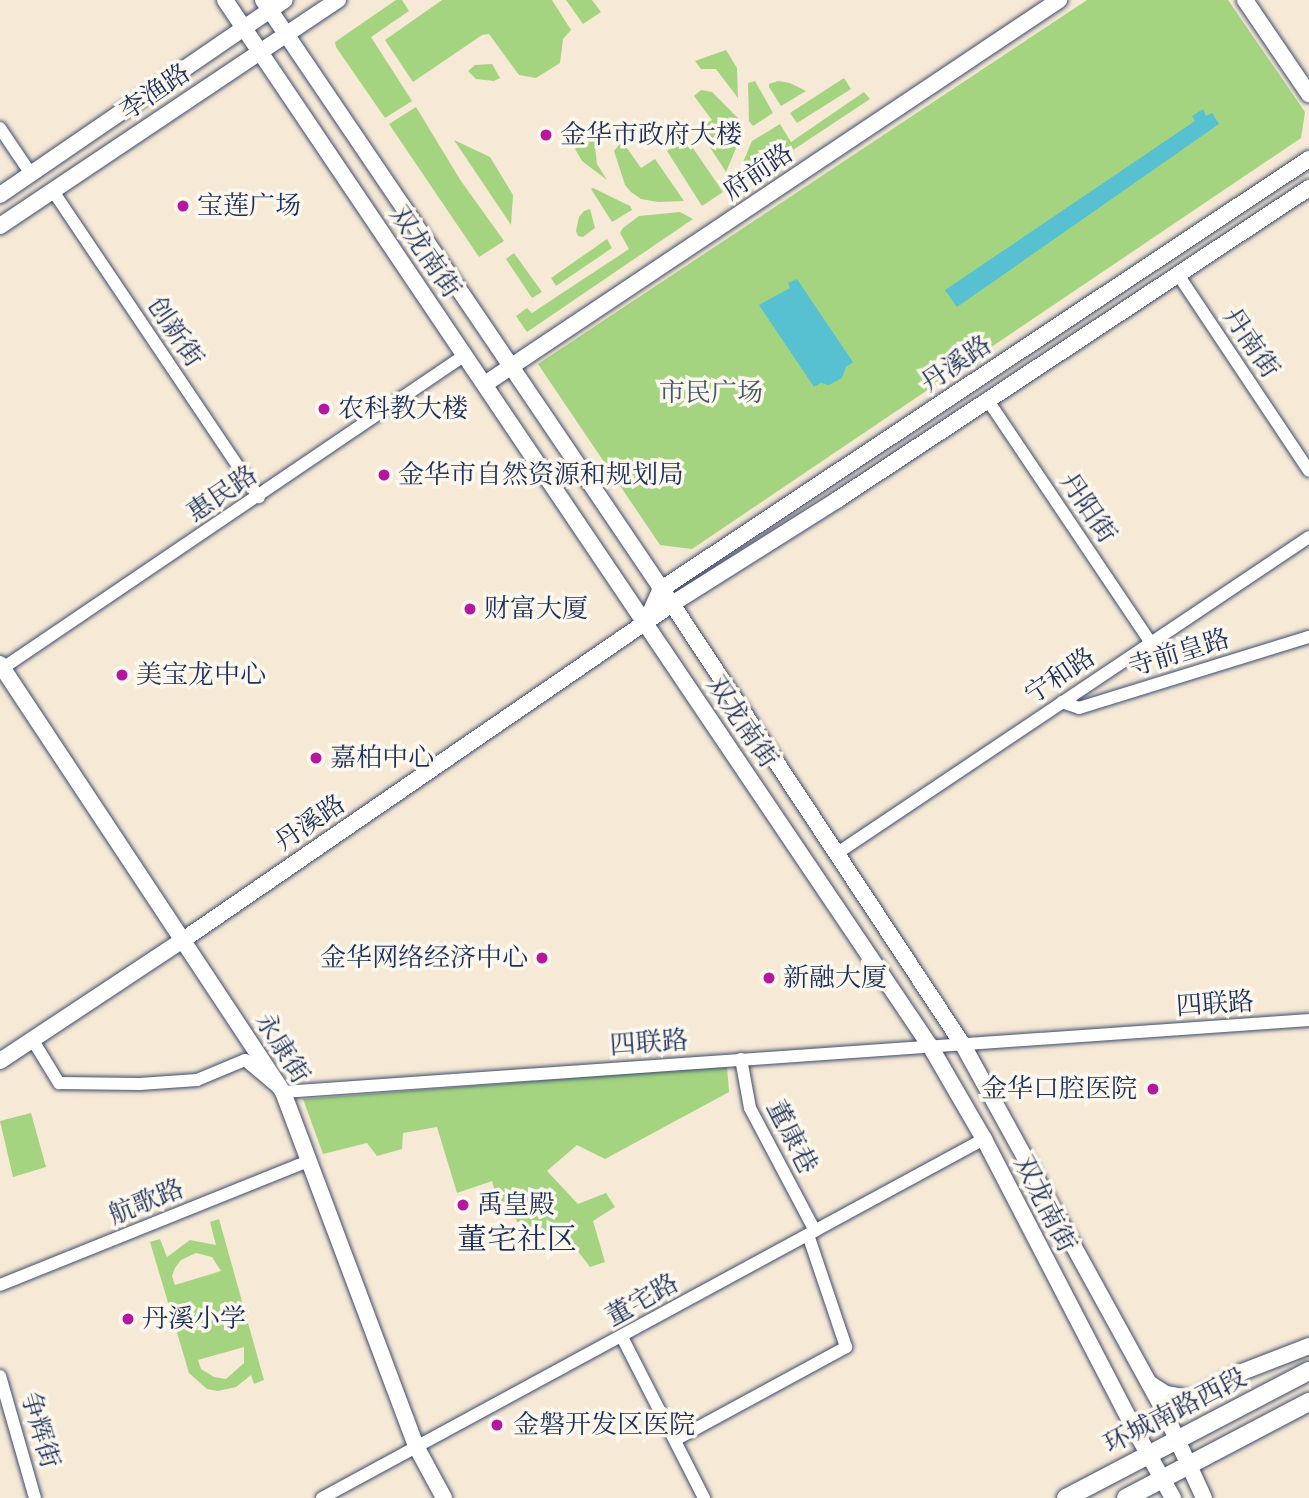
<!DOCTYPE html>
<html>
<head>
<meta charset="utf-8">
<style>
  body { margin:0 }
  #map { position:relative; width:1309px; height:1498px; overflow:hidden; background:#f6e9d5; font-family:Cardo,"Noto Serif SC",serif }
  div>[style] { position:absolute }
  .green>* { inset:0; background:#a5d481 }
  .water>* { inset:0; background:#57c1d2 }
  .roads { filter:drop-shadow(0 0 2px #3c4b70) drop-shadow(0 0 2px #3c4b70) }
  .street>* { height:12px; margin:-6px; padding:0 6px; transform-origin:6px; border-radius:6px; background:#fff }
  .secondary>* { height:16px; margin:-8px; padding:0 8px; transform-origin:8px; border-radius:8px; background:#fff }
  .primary>* { height:18px; margin:-9px; padding:0 9px; transform-origin:9px; border-radius:9px; background:#fff }
  .dots>* { width:19px; height:19px; translate:-50% -50%; box-sizing:border-box; border:4px solid #fbf7ec; border-radius:50% }
  span { translate:-50% -50%; white-space:nowrap; text-align:center; line-height:1.15; -webkit-text-stroke:7px #fbf7ec; paint-order:stroke }
  .street-label { font-size:26px; color:#1b2f5e }
  .poi-label { font-size:26px; color:#1b2f5e }
  .left { translate:0 -50%; text-align:left }
  .right { translate:-100% -50%; text-align:right }
  .park-label { font-size:26px; color:#3e5867 }
  .quarter-label { font-size:30px; color:#1b2f5e }
</style>
</head>
<body>
<div id="map">
  <div class="green">
    <i style="clip-path:polygon(396px 0,402px 0,409px 11px,371px 37px,412px 101px,385px 118px,336px 47px,335px 42px)"></i>
    <i style="clip-path:polygon(442px 0,552px 0,571px 30px,563px 39px,560px 63px,536px 78px,519px 75px,489px 34px,482px 35px,413px 82px,385px 40px)"></i>
    <i style="clip-path:polygon(566px 0,592px 0,601px 12px,583px 24px)"></i>
    <i style="clip-path:polygon(1087px 0,1228px 0,1305px 112px,1301px 138px,692px 549px,660px 545px,538px 364px)"></i>
    <i style="clip-path:polygon(726px 50px,737px 68px,738px 98px,716px 69px,701px 69px,695px 61px)"></i>
    <i style="clip-path:polygon(492px 64px,500px 78px,494px 81px,476px 79px,468px 71px,475px 65px)"></i>
    <i style="clip-path:polygon(844px 78px,851px 89px,797px 123px,790px 113px)"></i>
    <i style="clip-path:polygon(755px 81px,773px 113px,753px 126px,749px 121px,748px 83px)"></i>
    <i style="clip-path:polygon(778px 81px,790px 83px,806px 91px,781px 106px,769px 87px,769px 84px)"></i>
    <i style="clip-path:polygon(701px 90px,712px 92px,738px 118px,739px 141px,726px 172px,698px 129px,712px 120px,694px 96px)"></i>
    <i style="clip-path:polygon(864px 92px,870px 99px,737px 187px,738px 174px,752px 141px,780px 124px,791px 142px)"></i>
    <i style="clip-path:polygon(416px 107px,461px 181px,504px 241px,479px 257px,389px 124px)"></i>
    <i style="clip-path:polygon(595px 133px,598px 138px,595px 146px,597px 164px,607px 180px,582px 161px,575px 149px)"></i>
    <i style="clip-path:polygon(686px 138px,723px 192px,702px 206px,667px 151px)"></i>
    <i style="clip-path:polygon(454px 140px,490px 157px,513px 195px,511px 225px)"></i>
    <i style="clip-path:polygon(622px 141px,641px 168px,655px 159px,684px 201px,658px 202px,641px 199px,631px 192px,625px 185px,614px 151px)"></i>
    <i style="clip-path:polygon(593px 188px,630px 206px,632px 210px,612px 222px,591px 189px)"></i>
    <i style="clip-path:polygon(590px 209px,595px 228px,583px 237px,578px 236px,576px 231px,579px 217px,584px 211px)"></i>
    <i style="clip-path:polygon(680px 212px,693px 219px,527px 332px,516px 316px,527px 308px,532px 313px,629px 249px,620px 233px,623px 228px,639px 216px)"></i>
    <i style="clip-path:polygon(607px 239px,612px 248px,556px 286px,551px 278px)"></i>
    <i style="clip-path:polygon(514px 253px,542px 292px,532px 298px,506px 259px)"></i>
    <i style="clip-path:polygon(727px 1066px,729px 1092px,605px 1159px,577px 1145px,547px 1171px,578px 1204px,606px 1193px,615px 1207px,593px 1221px,605px 1262px,590px 1267px,560px 1228px,524px 1237px,516px 1219px,502px 1217px,492px 1181px,457px 1193px,437px 1127px,403px 1133px,402px 1149px,377px 1156px,367px 1143px,323px 1154px,303px 1099px)"></i>
    <i style="clip-path:polygon(31px 1113px,46px 1167px,13px 1177px,0 1121px)"></i>
    <i style="clip-path:polygon(evenodd,219px 1219px,264px 1380px,254px 1384px,251px 1375px,236px 1387px,218px 1391px,207px 1389px,189px 1373px,150px 1242px,160px 1239px,167px 1257px,190px 1240px,216px 1245px,210px 1222px,219px 1219px,196px 1253px,212px 1257px,221px 1271px,175px 1285px,172px 1276px,175px 1268px,181px 1260px,196px 1253px,219px 1219px,244px 1347px,244px 1363px,226px 1379px,214px 1377px,201px 1369px,198px 1360px,244px 1347px)"></i>
  </div>
  <div class="water">
    <i style="clip-path:polygon(1203px 109px,1206px 116px,1212px 113px,1219px 124px,957px 307px,945px 290px,1195px 121px,1192px 116px)"></i>
    <i style="clip-path:polygon(797px 279px,853px 362px,846px 367px,842px 378px,829px 385px,821px 383px,814px 387px,759px 305px,790px 288px,788px 283px)"></i>
  </div>
  <div class="roads">
    <div class="street">
      <i style="left:0;top:128px;width:55px;rotate:56deg"></i>
      <i style="left:53px;top:191px;width:369px;rotate:56.1deg"></i>
      <i style="left:1179px;top:276px;width:234px;rotate:56.3deg"></i>
      <i style="left:987px;top:399px;width:294px;rotate:56.1deg"></i>
      <i style="left:3px;top:668px;width:558px;rotate:-34.12deg"></i>
      <i style="left:1062px;top:702px;width:18px;rotate:19deg"></i>
      <i style="left:1079px;top:708px;width:241px;rotate:-17.2deg"></i>
      <i style="left:836px;top:854px;width:569px;rotate:-33.83deg"></i>
      <i style="left:32px;top:1039px;width:52px;rotate:58.5deg"></i>
      <i style="left:59px;top:1083px;width:81px;rotate:0.7deg"></i>
      <i style="left:140px;top:1084px;width:57px;rotate:-4deg"></i>
      <i style="left:197px;top:1080px;width:52px;rotate:-22.6deg"></i>
      <i style="left:245px;top:1060px;width:50px;rotate:40.1deg"></i>
      <i style="left:283px;top:1092px;width:1029px;rotate:-4.01deg"></i>
      <i style="left:741px;top:1059px;width:50px;rotate:79.6deg"></i>
      <i style="left:750px;top:1108px;width:139px;rotate:62.1deg"></i>
      <i style="left:0;top:1285px;width:333px;rotate:-21.9deg"></i>
      <i style="left:622px;top:1337px;width:181px;rotate:63deg"></i>
      <i style="left:0;top:1376px;width:127px;rotate:74deg"></i>
      <i style="left:675px;top:1440px;width:195px;rotate:-28.5deg"></i>
      <i style="left:846px;top:1347px;width:118px;rotate:-108.7deg"></i>
      <i style="left:322px;top:1498px;width:753px;rotate:-28.47deg"></i>
    </div>
    <div class="secondary">
      <i style="left:225px;top:0;width:1261px;rotate:56.02deg"></i>
      <i style="left:930px;top:1046px;width:108px;rotate:59.9deg"></i>
      <i style="left:984px;top:1139px;width:322px;rotate:62.6deg"></i>
      <i style="left:1132px;top:1425px;width:84px;rotate:60.7deg"></i>
      <i style="left:263px;top:0;width:729px;rotate:55.9deg"></i>
      <i style="left:672px;top:604px;width:528px;rotate:56.58deg"></i>
      <i style="left:963px;top:1045px;width:413px;rotate:61.2deg"></i>
      <i style="left:1162px;top:1407px;width:100px;rotate:65.2deg"></i>
      <i style="left:1245px;top:0;width:114px;rotate:55.8deg"></i>
      <i style="left:0;top:195px;width:345px;rotate:-34.4deg"></i>
      <i style="left:0;top:226px;width:407px;rotate:-33.8deg"></i>
      <i style="left:485px;top:384px;width:691px;rotate:-33.78deg"></i>
      <i style="left:646px;top:622px;width:35px;rotate:-66deg"></i>
      <i style="left:660px;top:590px;width:779px;rotate:-33.59deg"></i>
      <i style="left:0;top:664px;width:513px;rotate:56.53deg"></i>
      <i style="left:283px;top:1092px;width:380px;rotate:69.4deg"></i>
      <i style="left:417px;top:1448px;width:57px;rotate:61.6deg"></i>
      <i style="left:0;top:1061px;width:219px;rotate:-33.5deg"></i>
      <i style="left:183px;top:940px;width:593px;rotate:-34.49deg"></i>
      <i style="left:672px;top:604px;width:195px;rotate:-32.2deg"></i>
      <i style="left:837px;top:500px;width:566px;rotate:-33.47deg"></i>
      <i style="left:1149px;top:1383px;width:20px;rotate:33deg"></i>
      <i style="left:1166px;top:1394px;width:27px;rotate:10deg"></i>
      <i style="left:1193px;top:1399px;width:56px;rotate:-28.9deg"></i>
      <i style="left:1242px;top:1372px;width:72px;rotate:-21.2deg"></i>
    </div>
    <div class="primary">
      <i style="left:1066px;top:1498px;width:274px;rotate:-27.6deg"></i>
      <i style="left:1126px;top:1498px;width:207px;rotate:-27.7deg"></i>
    </div>
  </div>
  <div class="dots">
    <i style="left:546px;top:135px;background:#b5179e"></i>
    <i style="left:183px;top:206px;background:#b5179e"></i>
    <i style="left:324px;top:409px;background:#b5179e"></i>
    <i style="left:384px;top:475px;background:#b5179e"></i>
    <i style="left:470px;top:609px;background:#b5179e"></i>
    <i style="left:122px;top:675px;background:#b5179e"></i>
    <i style="left:316px;top:758px;background:#b5179e"></i>
    <i style="left:542px;top:958px;background:#b5179e"></i>
    <i style="left:769px;top:978px;background:#b5179e"></i>
    <i style="left:1153px;top:1089px;background:#b5179e"></i>
    <i style="left:463px;top:1205px;background:#b5179e"></i>
    <i style="left:128px;top:1319px;background:#b5179e"></i>
    <i style="left:497px;top:1425px;background:#b5179e"></i>
  </div>
  <div class="street-label">
    <span style="left:155px;top:92px;rotate:-34deg">李渔路</span>
    <span style="left:758px;top:172px;rotate:-34deg">府前路</span>
    <span style="left:425px;top:252px;rotate:56deg">双龙南街</span>
    <span style="left:175px;top:332px;rotate:56deg">创新街</span>
    <span style="left:1251px;top:343px;rotate:56deg">丹南街</span>
    <span style="left:956px;top:364px;rotate:-34deg">丹溪路</span>
    <span style="left:222px;top:494px;rotate:-34deg">惠民路</span>
    <span style="left:1088px;top:508px;rotate:56deg">丹阳街</span>
    <span style="left:1179px;top:653px;rotate:-17deg">寺前皇路</span>
    <span style="left:1060px;top:676px;rotate:-34deg">宁和路</span>
    <span style="left:742px;top:722px;rotate:56deg">双龙南街</span>
    <span style="left:310px;top:823px;rotate:-34deg">丹溪路</span>
    <span style="left:1215px;top:1004px;rotate:-4deg">四联路</span>
    <span style="left:649px;top:1043px;rotate:-4deg">四联路</span>
    <span style="left:282px;top:1048px;rotate:58deg">永康街</span>
    <span style="left:792px;top:1137px;rotate:63deg">董康巷</span>
    <span style="left:146px;top:1202px;rotate:-22deg">航歌路</span>
    <span style="left:1045px;top:1204px;rotate:63deg">双龙南街</span>
    <span style="left:642px;top:1300px;rotate:-29deg">董宅路</span>
    <span style="left:1175px;top:1411px;rotate:-27deg">环城南路西段</span>
    <span style="left:40px;top:1430px;rotate:74deg">争辉街</span>
  </div>
  <div class="poi-label">
    <span class="left" style="left:560px;top:135px">金华市政府大楼</span>
    <span class="left" style="left:197px;top:206px">宝莲广场</span>
    <span class="left" style="left:338px;top:409px">农科教大楼</span>
    <span class="left" style="left:398px;top:475px">金华市自然资源和规划局</span>
    <span class="left" style="left:484px;top:609px">财富大厦</span>
    <span class="left" style="left:136px;top:675px">美宝龙中心</span>
    <span class="left" style="left:330px;top:758px">嘉柏中心</span>
    <span class="right" style="left:528px;top:958px">金华网络经济中心</span>
    <span class="left" style="left:783px;top:978px">新融大厦</span>
    <span class="right" style="left:1137px;top:1089px">金华口腔医院</span>
    <span class="left" style="left:477px;top:1205px">禹皇殿</span>
    <span class="left" style="left:142px;top:1319px">丹溪小学</span>
    <span class="left" style="left:513px;top:1425px">金磐开发区医院</span>
  </div>
  <div class="park-label">
    <span style="left:711px;top:393px">市民广场</span>
  </div>
  <div class="quarter-label">
    <span style="left:517px;top:1240px">董宅社区</span>
  </div>
</div>
</body>
</html>
